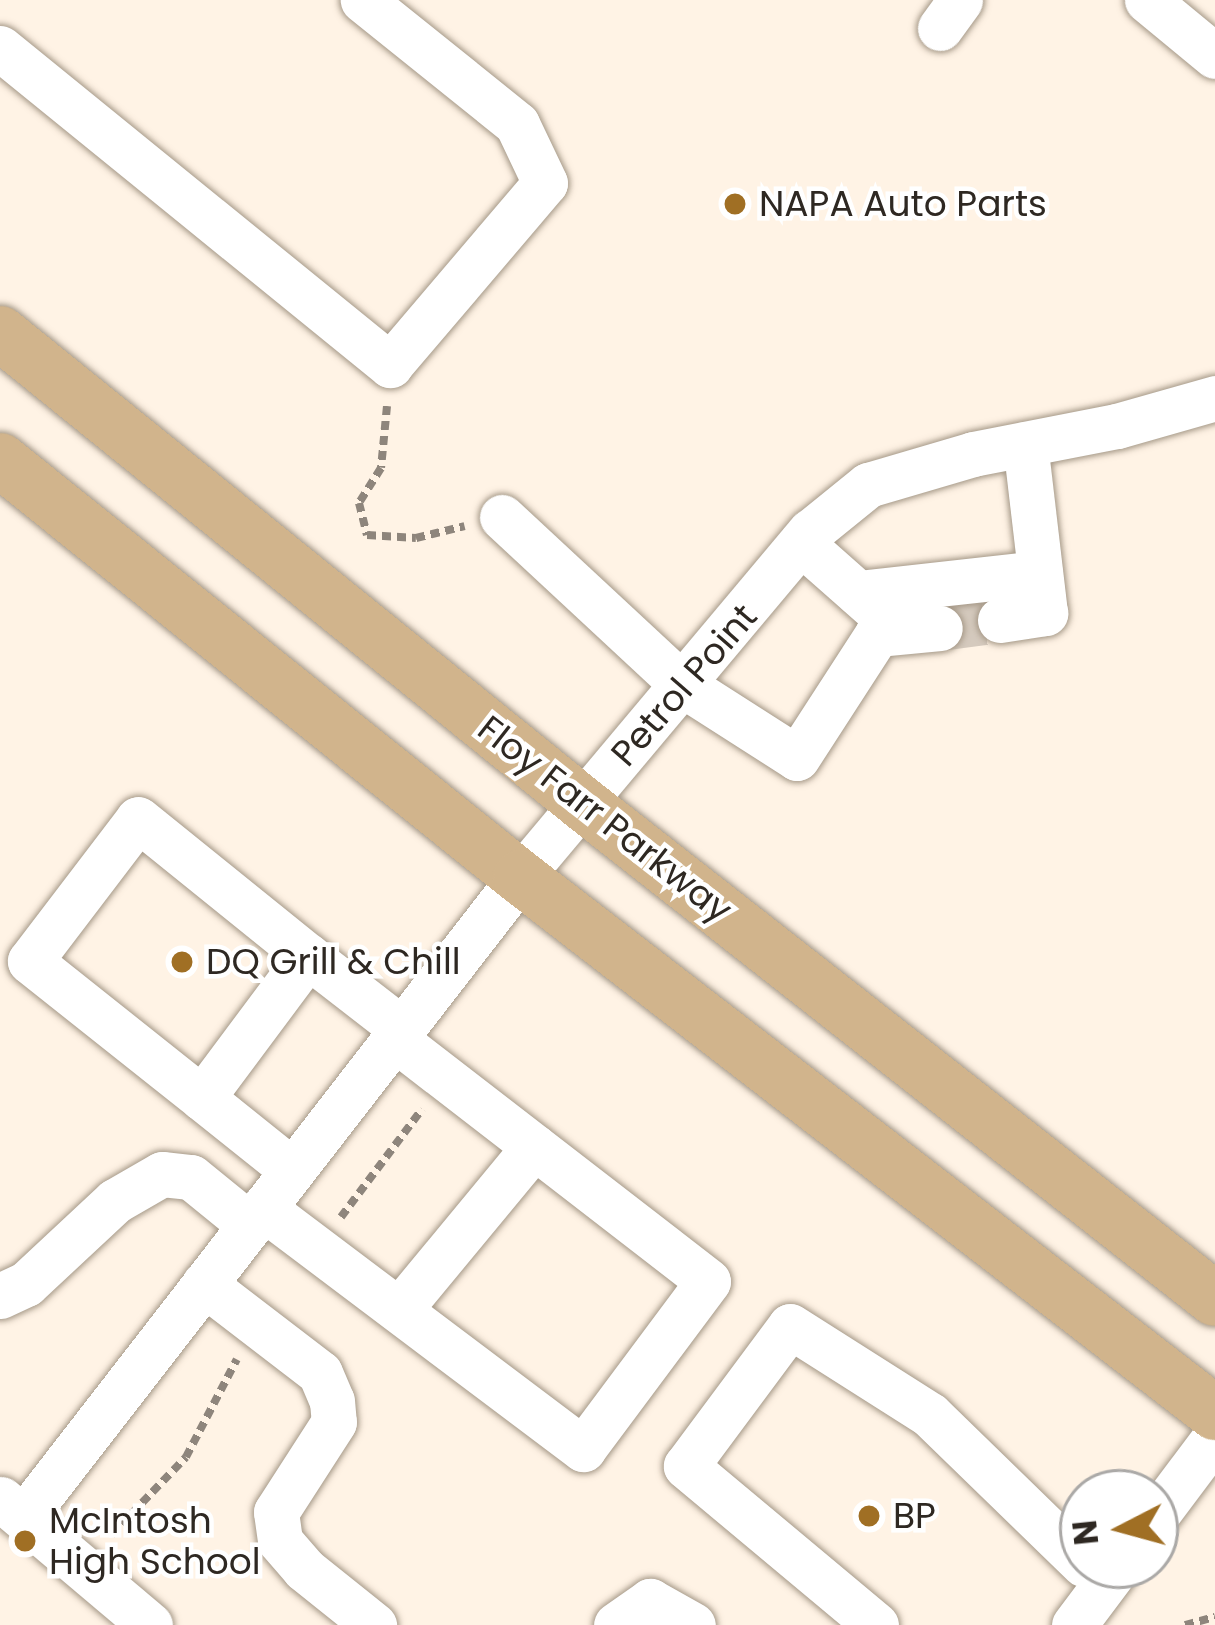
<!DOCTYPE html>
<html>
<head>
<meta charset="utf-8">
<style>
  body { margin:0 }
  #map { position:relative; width:1215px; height:1625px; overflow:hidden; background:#fff3e5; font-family:Poppins,sans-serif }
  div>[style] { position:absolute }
  .minor-tunnel>* { height:45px; margin-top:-22.5px; transform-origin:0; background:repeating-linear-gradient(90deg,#d5cabe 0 45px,transparent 0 67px) }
  .path>* { height:8px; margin-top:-4px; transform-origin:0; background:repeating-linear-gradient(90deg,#8e857c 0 9px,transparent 0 15px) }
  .roads { filter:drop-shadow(0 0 3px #a69988) drop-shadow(0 0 3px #a69988) }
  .minor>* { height:45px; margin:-22.5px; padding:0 22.5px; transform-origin:22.5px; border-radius:22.5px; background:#fff }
  .major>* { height:54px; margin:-27px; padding:0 27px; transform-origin:27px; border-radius:27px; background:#d1b48c }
  .dots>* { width:33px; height:33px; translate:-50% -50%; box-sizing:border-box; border:6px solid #fff; border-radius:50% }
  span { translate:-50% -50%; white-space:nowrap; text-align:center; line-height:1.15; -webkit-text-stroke:9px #fff; paint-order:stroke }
  .poi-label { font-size:36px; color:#2e2822 }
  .left { translate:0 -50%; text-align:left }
  .street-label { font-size:36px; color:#2e2822 }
  .north { position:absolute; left:1059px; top:1469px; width:120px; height:120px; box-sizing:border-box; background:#fff; border:3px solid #aba9a7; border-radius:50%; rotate:264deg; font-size:33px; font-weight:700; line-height:48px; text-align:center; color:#2e2822 }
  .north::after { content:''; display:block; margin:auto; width:42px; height:54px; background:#a06f24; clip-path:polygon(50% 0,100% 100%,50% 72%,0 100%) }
</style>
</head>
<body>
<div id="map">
  <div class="minor-tunnel">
    <i style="left:940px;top:628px;width:61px;rotate:-7.6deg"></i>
  </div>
  <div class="path">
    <i style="left:387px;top:406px;width:62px;rotate:95.5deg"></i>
    <i style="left:381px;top:468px;width:41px;rotate:122.2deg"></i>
    <i style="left:359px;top:503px;width:33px;rotate:76deg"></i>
    <i style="left:367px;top:535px;width:49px;rotate:3.5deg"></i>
    <i style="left:416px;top:538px;width:50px;rotate:-13.8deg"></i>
    <i style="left:341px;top:1217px;width:135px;rotate:-53.1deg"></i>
    <i style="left:111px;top:1535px;width:108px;rotate:-46.1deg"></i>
    <i style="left:186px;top:1457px;width:110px;rotate:-62.5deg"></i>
    <i style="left:1185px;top:1625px;width:31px;rotate:-15deg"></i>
  </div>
  <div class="roads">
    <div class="minor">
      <i style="left:1147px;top:0;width:88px;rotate:39.5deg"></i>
      <i style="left:940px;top:28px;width:34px;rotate:-54deg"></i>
      <i style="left:0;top:48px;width:503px;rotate:39.1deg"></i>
      <i style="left:390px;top:365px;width:239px;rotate:-49.6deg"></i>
      <i style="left:545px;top:183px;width:65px;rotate:-115.4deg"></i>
      <i style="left:517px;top:124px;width:198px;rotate:-141.2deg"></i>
      <i style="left:502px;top:517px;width:247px;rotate:42.9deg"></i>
      <i style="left:683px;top:685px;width:135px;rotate:32.6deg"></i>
      <i style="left:797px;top:758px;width:166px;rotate:-57.1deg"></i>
      <i style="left:887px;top:619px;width:115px;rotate:-138.5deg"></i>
      <i style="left:858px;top:593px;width:183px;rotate:-6.3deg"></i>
      <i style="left:1000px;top:620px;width:46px;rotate:-8.8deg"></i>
      <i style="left:1045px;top:613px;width:170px;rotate:-96.7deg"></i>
      <i style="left:877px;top:634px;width:63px;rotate:-5.4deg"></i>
      <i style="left:202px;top:1098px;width:220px;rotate:-141.5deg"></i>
      <i style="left:30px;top:961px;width:178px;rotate:-52.7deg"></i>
      <i style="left:138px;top:819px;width:218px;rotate:38.9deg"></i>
      <i style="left:292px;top:1170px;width:115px;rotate:-141.3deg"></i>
      <i style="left:202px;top:1098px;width:177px;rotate:-53.3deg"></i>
      <i style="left:308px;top:956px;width:119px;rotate:37.8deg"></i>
      <i style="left:263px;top:1208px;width:401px;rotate:37deg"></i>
      <i style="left:583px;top:1449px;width:209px;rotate:-53.3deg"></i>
      <i style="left:708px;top:1281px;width:397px;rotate:-142.3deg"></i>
      <i style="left:204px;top:1284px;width:146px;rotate:37.5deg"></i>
      <i style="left:320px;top:1373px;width:30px;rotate:67deg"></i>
      <i style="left:332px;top:1401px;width:21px;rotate:85deg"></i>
      <i style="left:334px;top:1422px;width:107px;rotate:122.8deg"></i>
      <i style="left:276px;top:1512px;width:29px;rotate:82deg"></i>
      <i style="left:280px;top:1541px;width:37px;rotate:49deg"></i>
      <i style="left:304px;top:1569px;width:90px;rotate:38.7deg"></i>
      <i style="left:0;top:1296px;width:29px;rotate:-25deg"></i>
      <i style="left:26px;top:1284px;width:122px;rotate:-43deg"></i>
      <i style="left:115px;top:1201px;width:54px;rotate:-29.9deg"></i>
      <i style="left:162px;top:1174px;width:29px;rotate:6deg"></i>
      <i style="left:191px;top:1177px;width:76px;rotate:39.1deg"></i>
      <i style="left:399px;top:1310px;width:212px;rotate:-50.4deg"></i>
      <i style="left:1px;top:1499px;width:195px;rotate:40.2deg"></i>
      <i style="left:24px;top:1517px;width:810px;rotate:-52.22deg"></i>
      <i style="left:520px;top:877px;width:451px;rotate:-50deg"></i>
      <i style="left:810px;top:532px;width:75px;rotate:-39deg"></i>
      <i style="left:868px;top:485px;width:109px;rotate:-16.4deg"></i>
      <i style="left:973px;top:454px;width:147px;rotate:-11deg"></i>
      <i style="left:1117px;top:426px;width:102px;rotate:-15.9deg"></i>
      <i style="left:1155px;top:1517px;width:100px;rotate:-53.1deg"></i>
      <i style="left:616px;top:1625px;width:42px;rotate:-35.2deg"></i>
      <i style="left:650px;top:1601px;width:49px;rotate:29.2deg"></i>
      <i style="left:876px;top:1625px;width:248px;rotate:-140.1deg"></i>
      <i style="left:686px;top:1466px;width:174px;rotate:-53.4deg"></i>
      <i style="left:790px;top:1326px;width:166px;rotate:32.4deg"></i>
      <i style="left:930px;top:1415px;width:214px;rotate:44.2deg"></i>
      <i style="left:1074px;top:1625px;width:75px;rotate:-53.1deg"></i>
    </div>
    <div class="major">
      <i style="left:0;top:333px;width:748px;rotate:38.92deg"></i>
      <i style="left:582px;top:803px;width:804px;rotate:38.08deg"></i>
      <i style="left:0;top:460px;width:667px;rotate:38.73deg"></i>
      <i style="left:520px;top:877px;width:878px;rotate:37.64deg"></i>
    </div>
  </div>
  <div class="dots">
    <i style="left:735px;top:204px;background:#a06f24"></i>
    <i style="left:182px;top:962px;background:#a06f24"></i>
    <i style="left:869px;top:1516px;background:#a06f24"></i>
    <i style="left:25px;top:1541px;background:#a06f24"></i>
  </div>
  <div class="poi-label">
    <span class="left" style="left:759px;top:204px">NAPA Auto Parts</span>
    <span class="left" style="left:206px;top:962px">DQ Grill &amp; Chill</span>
    <span class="left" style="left:893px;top:1516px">BP</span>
    <span class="left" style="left:49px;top:1541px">McIntosh<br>High School</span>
  </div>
  <div class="street-label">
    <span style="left:684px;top:685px;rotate:-49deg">Petrol Point</span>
    <span style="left:605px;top:819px;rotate:38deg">Floy Farr Parkway</span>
  </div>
  <div class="north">N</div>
</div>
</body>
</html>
